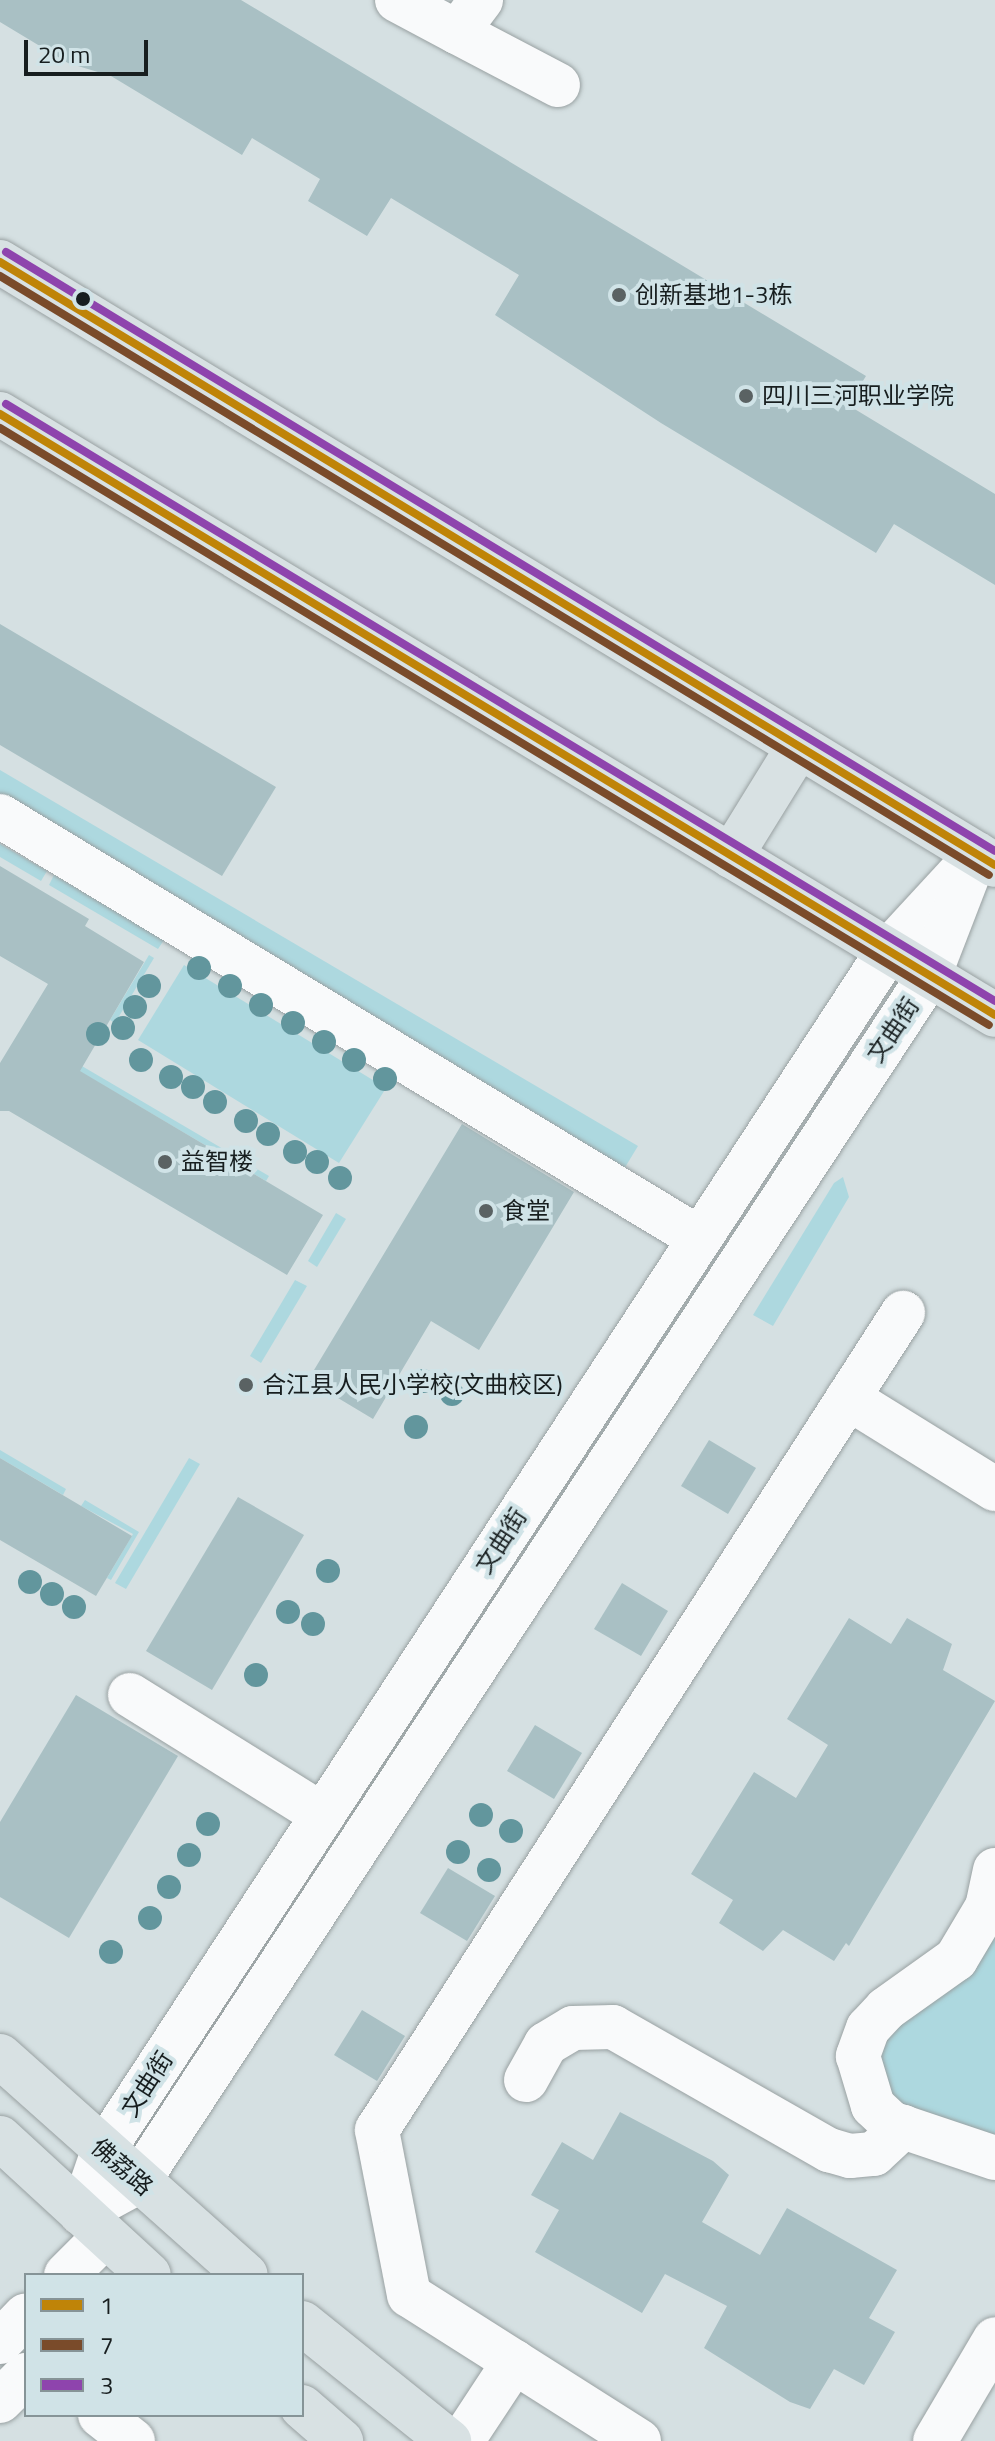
<!DOCTYPE html>
<html>
<head>
<meta charset="utf-8">
<style>
  body { margin:0 }
  #map { position:relative; width:995px; height:2441px; overflow:hidden; background:#d5e0e2; font-family:"Titillium Web","Noto Sans SC",sans-serif }
  div>[style] { position:absolute }
  .green>* { inset:0; background:#add8df }
  .building>* { inset:0; background:#a9c0c4 }
  .roads { filter:drop-shadow(0 0 2px #99a1a2) drop-shadow(0 0 2px #99a1a2) }
  .minor>* { height:44px; margin:-22px; padding:0 22px; transform-origin:22px; border-radius:22px; background:#f9fafb }
  .major>* { height:44px; margin:-22px; padding:0 22px; transform-origin:22px; border-radius:22px; background:#d8e1e3 }
  .bus-1>* { height:8px; margin:-4px; padding:0 4px; transform-origin:4px; border-radius:4px; background:#bf8408 }
  .bus-2>* { height:8px; margin:-4px; padding:0 4px; transform-origin:4px; border-radius:4px; background:#7a4b2a }
  .bus-3>* { height:8px; margin:-4px; padding:0 4px; transform-origin:4px; border-radius:4px; background:#8e44ad }
  .trees>* { width:24px; height:24px; margin:-12px; border-radius:50%; background:#62969d }
  .dots>* { width:22px; height:22px; translate:-50% -50%; box-sizing:border-box; border:4px solid #d0e3e7; border-radius:50% }
  span { translate:-50% -50%; white-space:nowrap; text-align:center; line-height:1.15; -webkit-text-stroke:8px #d0e3e7; paint-order:stroke }
  .poi-label { font-size:24px; color:#171e1f }
  .left { translate:0 -50%; text-align:left }
  .street-label { font-size:24px; color:#171e1f }
  .legend { position:absolute; left:24px; top:2273px; width:280px; height:144px; box-sizing:border-box; background:#d0e3e7; border:2px solid #869497; margin:0; padding:10px 14px; list-style:none; font-size:24px; color:#171e1f }
  .legend li { display:flex; align-items:center; gap:16px; height:40px }
  .legend b { width:40px; border:2px solid #869497 }
  .scale { position:absolute; left:24px; top:40px; width:124px; height:36px; box-sizing:border-box; border:4px solid #171e1f; border-top:0; padding-left:10px; font-size:24px; line-height:28px; white-space:nowrap; color:#171e1f; -webkit-text-stroke:6px #d0e3e7; paint-order:stroke }
</style>
</head>
<body>
<div id="map">
  <div class="green">
    <i style="clip-path:polygon(0 770px,638px 1146px,624px 1169px,0 801px)"></i>
    <i style="clip-path:polygon(0 844px,47px 871px,41px 881px,0 857px)"></i>
    <i style="clip-path:polygon(54px 875px,164px 940px,158px 949px,49px 885px)"></i>
    <i style="clip-path:polygon(149px 955px,154px 958px,115px 1023px,110px 1020px)"></i>
    <i style="clip-path:polygon(184px 965px,386px 1088px,339px 1163px,138px 1040px)"></i>
    <i style="clip-path:polygon(41px 1042px,269px 1176px,266px 1181px,45px 1051px)"></i>
    <i style="clip-path:polygon(843px 1177px,849px 1197px,773px 1326px,753px 1315px,834px 1183px)"></i>
    <i style="clip-path:polygon(336px 1213px,346px 1219px,317px 1267px,308px 1261px)"></i>
    <i style="clip-path:polygon(295px 1280px,307px 1286px,261px 1363px,250px 1356px)"></i>
    <i style="clip-path:polygon(0 1450px,66px 1489px,63px 1495px,0 1458px)"></i>
    <i style="clip-path:polygon(189px 1458px,200px 1464px,126px 1589px,115px 1583px)"></i>
    <i style="clip-path:polygon(85px 1500px,139px 1532px,111px 1580px,107px 1578px,133px 1534px,81px 1506px)"></i>
    <i style="clip-path:polygon(995px 1926px,995px 2142px,900px 2110px,877px 2079px,881px 2037px)"></i>
  </div>
  <div class="building">
    <i style="clip-path:polygon(0 0,241px 0,866px 376px,848px 405px,995px 494px,995px 585px,894px 524px,876px 553px,661px 423px,495px 315px,519px 275px,391px 198px,367px 236px,308px 201px,320px 179px,252px 138px,242px 155px,111px 76px,68px 63px,0 22px)"></i>
    <i style="clip-path:polygon(0 624px,276px 787px,222px 876px,0 745px)"></i>
    <i style="clip-path:polygon(0 866px,89px 919px,85px 926px,144px 962px,80px 1071px,323px 1215px,287px 1275px,9px 1111px,0 1111px,0 1063px,48px 984px,0 956px)"></i>
    <i style="clip-path:polygon(462px 1124px,574px 1192px,479px 1350px,431px 1321px,373px 1419px,308px 1380px)"></i>
    <i style="clip-path:polygon(709px 1440px,756px 1468px,728px 1514px,681px 1486px)"></i>
    <i style="clip-path:polygon(0 1458px,132px 1536px,96px 1596px,0 1540px)"></i>
    <i style="clip-path:polygon(238px 1497px,304px 1535px,212px 1690px,146px 1651px)"></i>
    <i style="clip-path:polygon(622px 1583px,668px 1611px,641px 1656px,594px 1629px)"></i>
    <i style="clip-path:polygon(849px 1618px,891px 1644px,907px 1618px,952px 1644px,943px 1670px,995px 1701px,849px 1946px,846px 1943px,834px 1961px,783px 1930px,763px 1951px,719px 1923px,733px 1900px,691px 1874px,754px 1772px,796px 1798px,828px 1745px,787px 1719px)"></i>
    <i style="clip-path:polygon(76px 1695px,178px 1756px,69px 1938px,0 1897px,0 1822px)"></i>
    <i style="clip-path:polygon(535px 1725px,582px 1753px,554px 1799px,507px 1771px)"></i>
    <i style="clip-path:polygon(448px 1868px,495px 1896px,467px 1941px,420px 1913px)"></i>
    <i style="clip-path:polygon(362px 2010px,405px 2036px,377px 2081px,334px 2055px)"></i>
    <i style="clip-path:polygon(620px 2112px,713px 2161px,729px 2175px,702px 2222px,760px 2255px,787px 2208px,897px 2270px,869px 2318px,895px 2332px,864px 2385px,834px 2369px,810px 2409px,790px 2402px,704px 2348px,727px 2306px,665px 2274px,642px 2313px,535px 2252px,559px 2210px,531px 2195px,562px 2142px,593px 2160px)"></i>
  </div>
  <div class="roads">
    <div class="minor">
      <i style="left:397px;top:0;width:68px;rotate:28.1deg"></i>
      <i style="left:457px;top:32px;width:40px;rotate:-53deg"></i>
      <i style="left:457px;top:32px;width:114px;rotate:27.7deg"></i>
      <i style="left:0;top:816px;width:817px;rotate:31.12deg"></i>
      <i style="left:848px;top:1398px;width:173px;rotate:31.8deg"></i>
      <i style="left:130px;top:1695px;width:227px;rotate:31.9deg"></i>
      <i style="left:995px;top:1870px;width:38px;rotate:102deg"></i>
      <i style="left:987px;top:1907px;width:61px;rotate:120.8deg"></i>
      <i style="left:956px;top:1959px;width:86px;rotate:144.5deg"></i>
      <i style="left:886px;top:2009px;width:26px;rotate:133deg"></i>
      <i style="left:868px;top:2028px;width:30px;rotate:110deg"></i>
      <i style="left:858px;top:2056px;width:52px;rotate:73.3deg"></i>
      <i style="left:873px;top:2106px;width:25px;rotate:43deg"></i>
      <i style="left:891px;top:2123px;width:110px;rotate:18.6deg"></i>
      <i style="left:526px;top:2080px;width:41px;rotate:-60.9deg"></i>
      <i style="left:546px;top:2044px;width:31px;rotate:-31deg"></i>
      <i style="left:573px;top:2028px;width:40px;rotate:-1.4deg"></i>
      <i style="left:613px;top:2027px;width:249px;rotate:29.7deg"></i>
      <i style="left:829px;top:2150px;width:22px;rotate:16deg"></i>
      <i style="left:850px;top:2156px;width:24px;rotate:-5deg"></i>
      <i style="left:874px;top:2154px;width:40px;rotate:-43deg"></i>
      <i style="left:91px;top:2186px;width:37px;rotate:-71deg"></i>
      <i style="left:103px;top:2151px;width:1434px;rotate:-56.81deg"></i>
      <i style="left:888px;top:951px;width:105px;rotate:-47.3deg"></i>
      <i style="left:81px;top:2213px;width:65px;rotate:-28.5deg"></i>
      <i style="left:138px;top:2182px;width:1442px;rotate:-56.74deg"></i>
      <i style="left:929px;top:976px;width:131px;rotate:-68.9deg"></i>
      <i style="left:66px;top:2275px;width:55px;rotate:-45deg"></i>
      <i style="left:0;top:2342px;width:37px;rotate:-46deg"></i>
      <i style="left:0;top:2401px;width:37px;rotate:-45deg"></i>
      <i style="left:100px;top:2415px;width:42px;rotate:38.2deg"></i>
      <i style="left:462px;top:2441px;width:95px;rotate:-56.6deg"></i>
      <i style="left:639px;top:2441px;width:272px;rotate:-147.6deg"></i>
      <i style="left:409px;top:2295px;width:168px;rotate:-101deg"></i>
      <i style="left:377px;top:2130px;width:972px;rotate:-57.23deg"></i>
      <i style="left:935px;top:2441px;width:118px;rotate:-59.5deg"></i>
    </div>
    <div class="major">
      <i style="left:0;top:262px;width:1163px;rotate:31.22deg"></i>
      <i style="left:0;top:414px;width:1162px;rotate:31.13deg"></i>
      <i style="left:731px;top:856px;width:129px;rotate:-58.3deg"></i>
      <i style="left:0;top:2056px;width:329px;rotate:41.7deg"></i>
      <i style="left:0;top:2138px;width:202px;rotate:42.6deg"></i>
      <i style="left:302px;top:2323px;width:189px;rotate:38.8deg"></i>
      <i style="left:302px;top:2407px;width:52px;rotate:41.1deg"></i>
    </div>
  </div>
  <div class="bus-1">
    <i style="left:0;top:262px;width:1163px;rotate:31.22deg"></i>
    <i style="left:0;top:414px;width:1162px;rotate:31.13deg"></i>
  </div>
  <div class="bus-2">
    <i style="left:0;top:276px;width:1156px;rotate:31.2deg"></i>
    <i style="left:0;top:428px;width:1155px;rotate:31.12deg"></i>
  </div>
  <div class="bus-3">
    <i style="left:6px;top:252px;width:1156px;rotate:31.2deg"></i>
    <i style="left:6px;top:404px;width:1155px;rotate:31.12deg"></i>
  </div>
  <div class="trees">
    <i style="left:199px;top:968px"></i>
    <i style="left:149px;top:986px"></i>
    <i style="left:230px;top:986px"></i>
    <i style="left:261px;top:1005px"></i>
    <i style="left:135px;top:1007px"></i>
    <i style="left:293px;top:1023px"></i>
    <i style="left:123px;top:1028px"></i>
    <i style="left:98px;top:1034px"></i>
    <i style="left:324px;top:1042px"></i>
    <i style="left:141px;top:1060px"></i>
    <i style="left:354px;top:1060px"></i>
    <i style="left:171px;top:1077px"></i>
    <i style="left:385px;top:1079px"></i>
    <i style="left:193px;top:1087px"></i>
    <i style="left:215px;top:1102px"></i>
    <i style="left:246px;top:1121px"></i>
    <i style="left:268px;top:1134px"></i>
    <i style="left:295px;top:1152px"></i>
    <i style="left:317px;top:1162px"></i>
    <i style="left:340px;top:1178px"></i>
    <i style="left:423px;top:1381px"></i>
    <i style="left:452px;top:1394px"></i>
    <i style="left:416px;top:1427px"></i>
    <i style="left:328px;top:1571px"></i>
    <i style="left:30px;top:1582px"></i>
    <i style="left:52px;top:1594px"></i>
    <i style="left:74px;top:1607px"></i>
    <i style="left:288px;top:1612px"></i>
    <i style="left:313px;top:1624px"></i>
    <i style="left:256px;top:1675px"></i>
    <i style="left:481px;top:1815px"></i>
    <i style="left:208px;top:1824px"></i>
    <i style="left:511px;top:1831px"></i>
    <i style="left:458px;top:1852px"></i>
    <i style="left:189px;top:1855px"></i>
    <i style="left:489px;top:1870px"></i>
    <i style="left:169px;top:1887px"></i>
    <i style="left:150px;top:1918px"></i>
    <i style="left:111px;top:1952px"></i>
  </div>
  <div class="dots">
    <i style="left:619px;top:295px;background:#5a6263"></i>
    <i style="left:83px;top:299px;background:#171e1f"></i>
    <i style="left:746px;top:396px;background:#5a6263"></i>
    <i style="left:165px;top:1162px;background:#5a6263"></i>
    <i style="left:486px;top:1211px;background:#5a6263"></i>
    <i style="left:246px;top:1385px;background:#5a6263"></i>
  </div>
  <div class="poi-label">
    <span class="left" style="left:635px;top:295px">创新基地1-3栋</span>
    <span class="left" style="left:762px;top:396px">四川三河职业学院</span>
    <span class="left" style="left:181px;top:1162px">益智楼</span>
    <span class="left" style="left:502px;top:1211px">食堂</span>
    <span class="left" style="left:262px;top:1385px">合江县人民小学校(文曲校区)</span>
  </div>
  <div class="street-label">
    <span style="left:893px;top:1030px;rotate:-56deg">文曲街</span>
    <span style="left:501px;top:1541px;rotate:-57deg">文曲街</span>
    <span style="left:147px;top:2084px;rotate:-57deg">文曲街</span>
    <span style="left:122px;top:2167px;rotate:41deg">佛荔路</span>
  </div>
  <ul class="legend">
  <li><b style="height:10px;background:#bf8408"></b>1</li>
  <li><b style="height:10px;background:#7a4b2a"></b>7</li>
  <li><b style="height:10px;background:#8e44ad"></b>3</li>
  </ul>
  <div class="scale">20 m</div>
</div>
</body>
</html>
